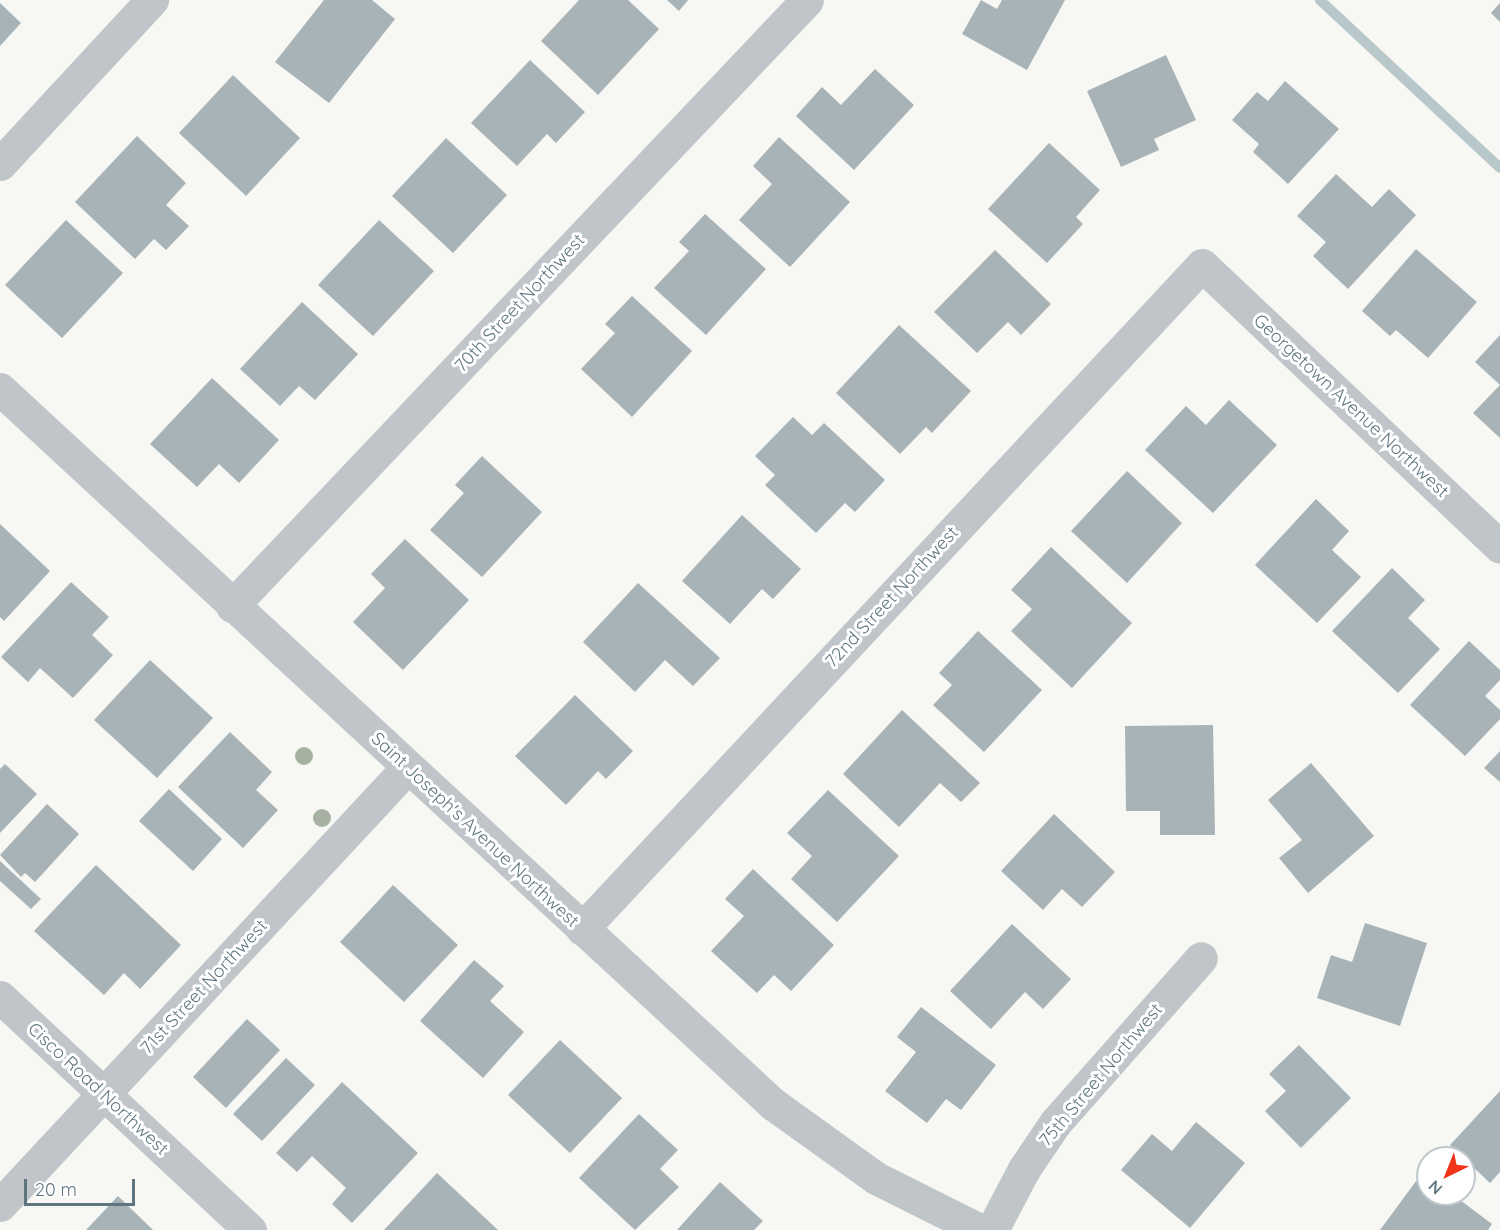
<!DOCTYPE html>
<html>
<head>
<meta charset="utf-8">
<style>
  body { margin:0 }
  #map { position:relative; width:1500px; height:1230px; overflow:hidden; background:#f7f7f3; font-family:Quicksand,sans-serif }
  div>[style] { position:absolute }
  .stream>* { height:10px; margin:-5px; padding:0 5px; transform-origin:5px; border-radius:5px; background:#b7c7ca }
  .building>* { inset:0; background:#a8b3b8 }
  .minor>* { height:33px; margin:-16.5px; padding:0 16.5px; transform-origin:16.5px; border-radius:16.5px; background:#bfc5c8 }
  .trees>* { width:18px; height:18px; margin:-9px; border-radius:50%; background:#a7b1a2 }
  span { translate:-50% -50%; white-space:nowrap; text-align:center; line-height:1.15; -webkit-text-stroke:6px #fff; paint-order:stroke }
  .street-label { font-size:18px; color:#5f7681 }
  .north { position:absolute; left:1416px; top:1146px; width:60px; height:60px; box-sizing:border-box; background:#fff; border:2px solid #bfc8cd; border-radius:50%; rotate:223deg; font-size:16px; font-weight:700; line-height:24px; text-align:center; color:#5f7681 }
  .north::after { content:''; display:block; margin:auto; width:21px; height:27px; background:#f13419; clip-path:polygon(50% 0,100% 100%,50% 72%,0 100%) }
  .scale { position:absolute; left:24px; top:1179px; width:111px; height:27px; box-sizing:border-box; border:3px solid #5f7681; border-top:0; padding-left:8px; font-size:18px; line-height:21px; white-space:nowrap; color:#5f7681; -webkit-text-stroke:4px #fff; paint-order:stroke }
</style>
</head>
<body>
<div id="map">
  <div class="stream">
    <i style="left:1320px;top:0;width:246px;rotate:43deg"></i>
  </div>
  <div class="building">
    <i style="clip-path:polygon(324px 0,372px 0,395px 19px,329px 103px,275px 62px)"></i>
    <i style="clip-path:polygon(579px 0,628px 0,659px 29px,598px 95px,541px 41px)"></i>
    <i style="clip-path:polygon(667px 0,688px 0,679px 11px)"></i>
    <i style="clip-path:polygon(981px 0,997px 9px,1002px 0,1065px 0,1027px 70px,962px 34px)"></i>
    <i style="clip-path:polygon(0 3px,21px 23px,0 46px)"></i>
    <i style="clip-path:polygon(1500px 3px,1500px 22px,1491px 13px)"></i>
    <i style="clip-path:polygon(1166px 55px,1196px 120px,1154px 139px,1159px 150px,1121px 167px,1087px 91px)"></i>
    <i style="clip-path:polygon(530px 60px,585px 112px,556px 143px,547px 134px,517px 166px,471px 123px)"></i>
    <i style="clip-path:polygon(875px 69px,914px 105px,854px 170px,796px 116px,822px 87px,841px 105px)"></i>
    <i style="clip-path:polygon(233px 75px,300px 138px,246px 196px,179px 133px)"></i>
    <i style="clip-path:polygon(1285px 81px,1339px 129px,1288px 184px,1253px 152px,1259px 144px,1232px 120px,1257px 92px,1268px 101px)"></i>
    <i style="clip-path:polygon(137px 136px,186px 183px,166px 205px,189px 226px,166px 250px,154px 239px,135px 259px,75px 202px)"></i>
    <i style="clip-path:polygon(779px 137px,850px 202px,790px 267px,739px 220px,772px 184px,753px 166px)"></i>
    <i style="clip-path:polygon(446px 138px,507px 195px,453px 253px,392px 196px)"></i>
    <i style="clip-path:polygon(1049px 143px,1100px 190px,1076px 217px,1083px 224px,1047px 263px,988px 209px)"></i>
    <i style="clip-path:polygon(1336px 174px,1372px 207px,1389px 189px,1416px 215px,1348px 289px,1313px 256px,1326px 242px,1297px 216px)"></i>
    <i style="clip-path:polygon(705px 214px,766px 269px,706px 335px,654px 288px,689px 251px,679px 242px)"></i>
    <i style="clip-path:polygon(66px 220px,123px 273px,62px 338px,5px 285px)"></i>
    <i style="clip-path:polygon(379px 220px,434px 271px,373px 336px,318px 285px)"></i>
    <i style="clip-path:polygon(1416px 249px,1477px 302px,1428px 358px,1396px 330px,1390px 336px,1362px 311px)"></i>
    <i style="clip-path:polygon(995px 250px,1051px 304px,1021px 335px,1008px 322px,977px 353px,934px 312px)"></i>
    <i style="clip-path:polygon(632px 296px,692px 351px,632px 417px,581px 369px,615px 333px,605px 324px)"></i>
    <i style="clip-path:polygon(302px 302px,358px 354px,315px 400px,299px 386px,280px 406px,240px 369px)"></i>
    <i style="clip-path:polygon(899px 325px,971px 391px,932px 433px,926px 427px,900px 454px,836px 393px)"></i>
    <i style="clip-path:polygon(1500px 335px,1500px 438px,1473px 413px,1500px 385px,1475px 362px)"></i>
    <i style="clip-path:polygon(212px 378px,279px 440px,239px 483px,219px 464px,197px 487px,150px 444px)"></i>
    <i style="clip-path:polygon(1229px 400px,1277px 445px,1213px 513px,1145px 450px,1186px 406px,1206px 425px)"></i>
    <i style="clip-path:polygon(793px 417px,812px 435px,824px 423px,885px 480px,855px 512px,845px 503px,816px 533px,765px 485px,775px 475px,755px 456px)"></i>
    <i style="clip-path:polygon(482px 456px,542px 512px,482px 577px,430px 530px,464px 493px,455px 485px)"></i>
    <i style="clip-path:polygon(1127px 471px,1182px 523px,1127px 583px,1071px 531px)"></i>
    <i style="clip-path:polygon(1316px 499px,1349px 531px,1332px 550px,1361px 577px,1317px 623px,1255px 565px)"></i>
    <i style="clip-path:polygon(742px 515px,801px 569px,773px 599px,762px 589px,730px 624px,682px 581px)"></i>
    <i style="clip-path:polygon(0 524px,50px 571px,4px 621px,0 617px)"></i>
    <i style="clip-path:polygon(405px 539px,469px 600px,403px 670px,353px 622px,385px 588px,371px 574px)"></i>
    <i style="clip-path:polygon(1051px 547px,1132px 623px,1072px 688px,1011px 631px,1032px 609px,1011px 590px)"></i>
    <i style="clip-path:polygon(1392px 568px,1425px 600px,1408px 618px,1440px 649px,1398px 693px,1332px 631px)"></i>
    <i style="clip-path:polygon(71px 582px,109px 617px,92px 635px,113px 655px,73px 698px,40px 668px,28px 682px,1px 657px)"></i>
    <i style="clip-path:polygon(638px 583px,720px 658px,693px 686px,665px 660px,635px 692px,583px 642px)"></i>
    <i style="clip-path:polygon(978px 631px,1042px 690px,984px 752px,933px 705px,952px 685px,939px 673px)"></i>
    <i style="clip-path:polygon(1469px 641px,1500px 670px,1500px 680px,1485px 696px,1500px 710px,1500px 719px,1465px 756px,1410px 705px)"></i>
    <i style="clip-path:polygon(150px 660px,213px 718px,157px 778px,94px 720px)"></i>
    <i style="clip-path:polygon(575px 695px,633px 751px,606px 779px,598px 771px,566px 805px,515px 756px)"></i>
    <i style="clip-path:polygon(902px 710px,980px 783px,961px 802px,940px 783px,899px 827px,843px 774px)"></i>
    <i style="clip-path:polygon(1213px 725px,1215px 835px,1160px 835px,1160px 811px,1126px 811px,1125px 726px)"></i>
    <i style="clip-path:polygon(230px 732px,272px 772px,256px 790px,278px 810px,243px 848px,178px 787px)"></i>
    <i style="clip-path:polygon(1500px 751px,1500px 782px,1484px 768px)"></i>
    <i style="clip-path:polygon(1311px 763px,1374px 836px,1308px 893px,1279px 858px,1302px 840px,1268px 800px)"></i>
    <i style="clip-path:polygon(5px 764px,37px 794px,0 833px,0 769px)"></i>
    <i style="clip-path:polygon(169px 789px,222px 839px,193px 871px,139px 821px)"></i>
    <i style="clip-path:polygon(828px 790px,899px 856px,837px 922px,791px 879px,812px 856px,787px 833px)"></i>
    <i style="clip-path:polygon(47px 804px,79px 834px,35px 882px,25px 873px,21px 877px,0 855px)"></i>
    <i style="clip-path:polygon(1054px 814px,1115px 872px,1082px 907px,1062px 889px,1043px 910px,1001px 871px)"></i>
    <i style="clip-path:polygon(0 861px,41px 899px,31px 909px,0 881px)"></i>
    <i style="clip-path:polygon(96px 865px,181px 945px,140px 989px,124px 973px,104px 995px,34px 931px)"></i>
    <i style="clip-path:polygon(753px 869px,834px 945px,791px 991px,774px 975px,757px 993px,711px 951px,744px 916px,725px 899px)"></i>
    <i style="clip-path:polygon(393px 885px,458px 945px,404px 1002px,340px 942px)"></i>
    <i style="clip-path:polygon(1365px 923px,1427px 943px,1400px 1026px,1317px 998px,1331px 955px,1352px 962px)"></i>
    <i style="clip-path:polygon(1012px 924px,1071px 979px,1043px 1009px,1025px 992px,991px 1029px,950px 991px)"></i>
    <i style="clip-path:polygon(474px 960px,504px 986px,490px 1001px,524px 1032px,483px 1078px,420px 1021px)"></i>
    <i style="clip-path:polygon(921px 1007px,996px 1065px,961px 1110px,946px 1099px,927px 1123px,885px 1091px,916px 1052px,897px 1037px)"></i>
    <i style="clip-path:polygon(247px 1019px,280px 1050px,226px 1108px,193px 1077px)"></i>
    <i style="clip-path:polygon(560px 1040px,622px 1098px,570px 1153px,508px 1095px)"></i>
    <i style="clip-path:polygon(1299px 1045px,1351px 1098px,1301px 1148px,1265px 1111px,1286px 1091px,1269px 1074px)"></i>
    <i style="clip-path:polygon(286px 1058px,315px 1085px,262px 1141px,233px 1114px)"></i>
    <i style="clip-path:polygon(342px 1082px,418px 1153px,352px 1223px,332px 1204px,346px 1188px,312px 1156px,297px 1172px,276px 1153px)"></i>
    <i style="clip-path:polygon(1500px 1091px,1500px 1172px,1490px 1183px,1450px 1145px)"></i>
    <i style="clip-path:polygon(639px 1114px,678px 1150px,660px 1169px,679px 1187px,635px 1230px,579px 1178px)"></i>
    <i style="clip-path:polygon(1196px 1122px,1245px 1163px,1190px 1228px,1121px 1170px,1152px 1134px,1172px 1151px)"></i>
    <i style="clip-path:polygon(437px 1173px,498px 1230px,384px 1230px)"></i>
    <i style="clip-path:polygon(1422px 1173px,1428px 1177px,1428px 1194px,1452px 1194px,1492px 1224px,1488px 1230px,1380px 1230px)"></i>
    <i style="clip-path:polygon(720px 1182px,763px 1221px,754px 1230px,677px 1230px)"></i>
    <i style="clip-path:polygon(118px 1196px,153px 1230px,86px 1230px)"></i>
  </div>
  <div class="minor">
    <i style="left:0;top:164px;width:224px;rotate:-47.2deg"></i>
    <i style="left:0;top:389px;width:1053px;rotate:42.77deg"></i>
    <i style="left:773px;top:1104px;width:127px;rotate:35.7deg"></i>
    <i style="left:876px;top:1178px;width:116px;rotate:26.6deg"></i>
    <i style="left:232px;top:606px;width:835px;rotate:-46.5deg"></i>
    <i style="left:582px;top:929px;width:908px;rotate:-46.96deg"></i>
    <i style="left:1202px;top:265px;width:410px;rotate:43.4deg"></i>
    <i style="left:0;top:997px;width:342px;rotate:43deg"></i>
    <i style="left:0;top:1205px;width:597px;rotate:-47.04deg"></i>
    <i style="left:992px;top:1230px;width:69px;rotate:-62.3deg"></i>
    <i style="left:1024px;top:1169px;width:55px;rotate:-56deg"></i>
    <i style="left:1055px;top:1123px;width:220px;rotate:-48.5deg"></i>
  </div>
  <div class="trees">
    <i style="left:304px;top:756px"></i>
    <i style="left:322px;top:818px"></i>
  </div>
  <div class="street-label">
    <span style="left:520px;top:303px;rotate:-47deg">70th Street Northwest</span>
    <span style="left:1351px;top:406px;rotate:43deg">Georgetown Avenue Northwest</span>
    <span style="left:892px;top:597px;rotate:-47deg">72nd Street Northwest</span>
    <span style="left:475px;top:830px;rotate:43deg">Saint Joseph's Avenue Northwest</span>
    <span style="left:204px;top:987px;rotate:-47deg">71st Street Northwest</span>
    <span style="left:1101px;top:1075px;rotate:-50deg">75th Street Northwest</span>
    <span style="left:98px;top:1089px;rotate:43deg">Cisco Road Northwest</span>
  </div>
  <div class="north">N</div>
  <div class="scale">20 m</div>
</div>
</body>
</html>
